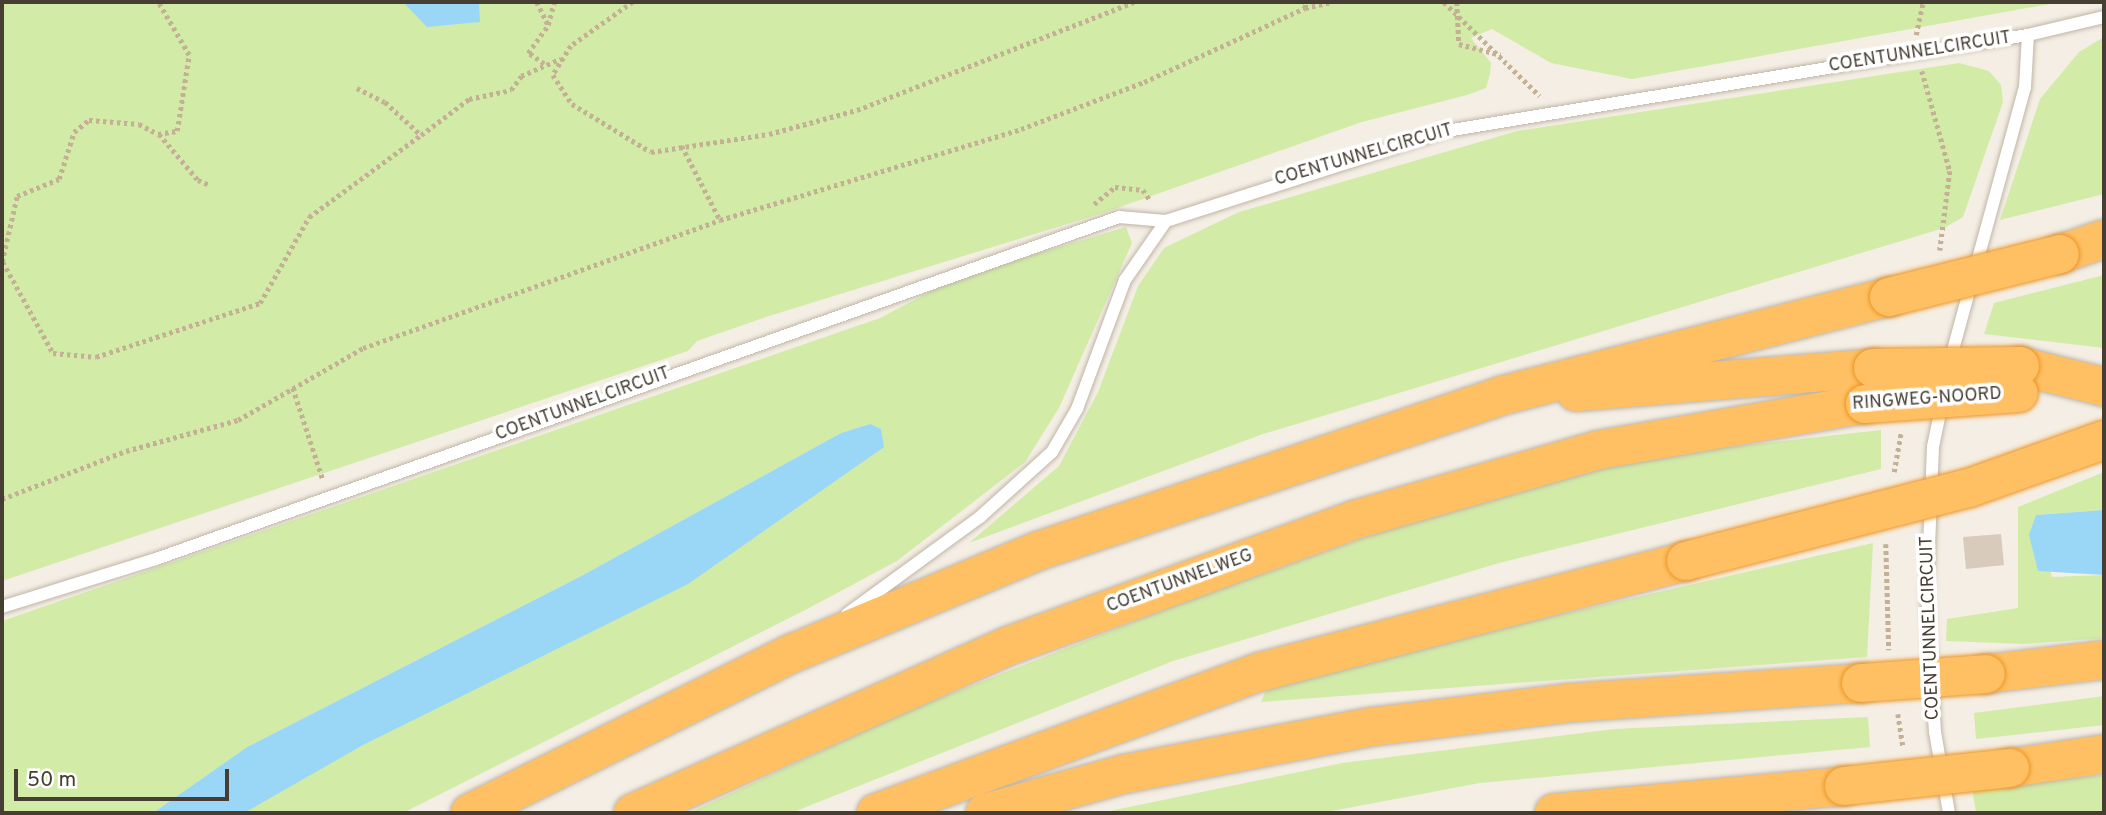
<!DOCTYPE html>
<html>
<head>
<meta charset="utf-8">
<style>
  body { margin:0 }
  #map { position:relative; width:2106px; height:815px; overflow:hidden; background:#f4eee4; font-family:Overpass,sans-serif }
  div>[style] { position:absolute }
  .green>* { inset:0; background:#d2eca8 }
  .water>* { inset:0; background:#9ad7f7 }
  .building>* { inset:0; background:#d9cbbb }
  .path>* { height:4.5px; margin-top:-2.25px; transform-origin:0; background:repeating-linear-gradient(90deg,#c3b095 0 3.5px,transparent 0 7px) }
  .roads { filter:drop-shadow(0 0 2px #c0b5a6) drop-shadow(0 0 2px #c0b5a6) }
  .service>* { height:12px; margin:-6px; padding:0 6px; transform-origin:6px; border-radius:6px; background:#fff }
  .motorway>* { height:38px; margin:-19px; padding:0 19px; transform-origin:19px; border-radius:19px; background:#ffc064 }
  .bridges { filter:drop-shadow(0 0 2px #ec9526) drop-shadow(0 0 2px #ec9526) }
  .motorway-bridge>* { height:38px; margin:-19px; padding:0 19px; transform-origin:19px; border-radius:19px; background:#ffc064 }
  span { translate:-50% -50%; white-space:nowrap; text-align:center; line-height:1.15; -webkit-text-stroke:7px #fff; paint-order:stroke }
  .street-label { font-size:18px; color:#463e33 }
  .frame { position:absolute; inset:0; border:4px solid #463e33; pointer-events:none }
  .scale { position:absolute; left:14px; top:769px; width:215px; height:32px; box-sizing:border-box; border:4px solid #463e33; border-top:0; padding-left:9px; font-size:21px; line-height:24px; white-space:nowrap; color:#463e33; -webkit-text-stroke:5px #fff; paint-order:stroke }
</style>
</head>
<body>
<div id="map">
  <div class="green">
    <i style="clip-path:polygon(2px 2px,2061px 2px,1632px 79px,1551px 63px,1492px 29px,1471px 38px,1491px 63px,1490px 74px,1486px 88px,1467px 95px,1362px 122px,1103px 213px,769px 316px,697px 341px,688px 351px,2px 581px)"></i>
    <i style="clip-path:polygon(2104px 37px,2104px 194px,2000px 220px,2040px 99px,2079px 52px)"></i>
    <i style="clip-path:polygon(1959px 63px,1989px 71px,2001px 85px,2003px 102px,1963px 217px,1944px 228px,1263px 434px,969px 543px,1059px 466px,1098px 392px,1138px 286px,1164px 248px,1239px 212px,1517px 131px)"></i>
    <i style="clip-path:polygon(1126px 227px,1132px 243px,1059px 408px,1025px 462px,897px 561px,809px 608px,403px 813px,244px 813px,870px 424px,841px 433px,585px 574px,247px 747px,153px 813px,2px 813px,2px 621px,880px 318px,956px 278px)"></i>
    <i style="clip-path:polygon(2104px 275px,2104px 348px,1984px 334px,1994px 303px)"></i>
    <i style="clip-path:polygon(1881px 430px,1881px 469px,1499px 563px,1173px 661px,791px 813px,689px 813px,905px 712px,1186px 601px,1432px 514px,1650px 456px)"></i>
    <i style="clip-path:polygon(2104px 472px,2104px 510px,2037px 515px,2052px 577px,2104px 575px,2104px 638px,2024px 644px,1946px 641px,1947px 619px,2018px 608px,2018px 507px)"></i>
    <i style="clip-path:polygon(1873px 543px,1867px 657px,1261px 702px,1270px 681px)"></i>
    <i style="clip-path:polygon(2104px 696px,2104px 725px,1976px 739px,1974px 713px)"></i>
    <i style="clip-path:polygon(1868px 717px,1870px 747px,1480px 783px,1321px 813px,1100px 813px,1342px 763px,1614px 729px)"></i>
    <i style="clip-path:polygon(2104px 775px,2104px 813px,1976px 813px,1972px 788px)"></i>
  </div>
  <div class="water">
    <i style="clip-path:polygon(403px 2px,479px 2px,480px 22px,427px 27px)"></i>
    <i style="clip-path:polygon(870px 424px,881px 429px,884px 447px,688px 584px,363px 745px,244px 813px,153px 813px,247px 747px,585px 574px,841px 433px)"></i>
    <i style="clip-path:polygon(2104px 510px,2104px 575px,2038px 571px,2029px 535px,2036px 515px)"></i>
  </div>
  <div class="building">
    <i style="clip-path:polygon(2001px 534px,2004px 565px,1966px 569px,1963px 537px)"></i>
  </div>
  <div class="path">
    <i style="left:537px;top:2px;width:25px;rotate:64deg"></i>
    <i style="left:548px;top:25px;width:24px;rotate:-75deg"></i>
    <i style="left:633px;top:2px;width:76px;rotate:144.6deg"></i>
    <i style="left:571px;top:46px;width:34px;rotate:122deg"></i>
    <i style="left:553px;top:75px;width:35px;rotate:57deg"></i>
    <i style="left:572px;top:104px;width:92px;rotate:31.3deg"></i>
    <i style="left:651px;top:152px;width:119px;rotate:-8.7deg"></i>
    <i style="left:769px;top:134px;width:91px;rotate:-15.3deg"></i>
    <i style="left:857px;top:110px;width:297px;rotate:-21.3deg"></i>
    <i style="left:1444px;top:2px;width:134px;rotate:44.4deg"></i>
    <i style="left:1457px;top:2px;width:42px;rotate:87.3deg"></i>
    <i style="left:1459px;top:44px;width:43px;rotate:14.7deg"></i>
    <i style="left:1305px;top:8px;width:28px;rotate:-13deg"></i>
    <i style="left:1916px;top:35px;width:34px;rotate:-78deg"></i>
    <i style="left:544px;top:64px;width:19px;rotate:-145deg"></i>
    <i style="left:528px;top:53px;width:34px;rotate:-54deg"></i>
    <i style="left:1922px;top:71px;width:104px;rotate:74.4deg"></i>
    <i style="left:1950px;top:171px;width:80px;rotate:97.2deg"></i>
    <i style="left:357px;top:88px;width:31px;rotate:27deg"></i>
    <i style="left:385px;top:102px;width:49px;rotate:42.5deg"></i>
    <i style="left:421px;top:135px;width:60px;rotate:-36.9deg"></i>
    <i style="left:469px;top:99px;width:43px;rotate:-12.1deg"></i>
    <i style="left:511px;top:90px;width:17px;rotate:-54deg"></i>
    <i style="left:521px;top:76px;width:43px;rotate:-23.6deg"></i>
    <i style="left:159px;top:134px;width:60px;rotate:49.7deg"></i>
    <i style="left:198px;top:180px;width:13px;rotate:23deg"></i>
    <i style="left:682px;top:146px;width:83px;rotate:62.8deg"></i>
    <i style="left:1094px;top:204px;width:27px;rotate:-39deg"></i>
    <i style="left:1115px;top:187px;width:28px;rotate:6deg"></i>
    <i style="left:1143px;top:190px;width:12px;rotate:55deg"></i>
    <i style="left:2px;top:262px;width:68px;rotate:-77.2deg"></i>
    <i style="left:17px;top:196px;width:45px;rotate:-22deg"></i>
    <i style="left:59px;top:179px;width:49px;rotate:-72.3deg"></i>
    <i style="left:74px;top:132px;width:19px;rotate:-39deg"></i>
    <i style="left:89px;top:120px;width:50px;rotate:4.6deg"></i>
    <i style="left:139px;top:124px;width:21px;rotate:28deg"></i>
    <i style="left:158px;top:134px;width:19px;rotate:-9deg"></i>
    <i style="left:177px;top:131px;width:77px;rotate:-81deg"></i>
    <i style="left:189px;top:55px;width:61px;rotate:-120.3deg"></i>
    <i style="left:3px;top:262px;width:104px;rotate:61.2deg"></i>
    <i style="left:53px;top:353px;width:43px;rotate:5.3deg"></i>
    <i style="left:96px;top:357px;width:173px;rotate:-18.2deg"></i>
    <i style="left:260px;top:303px;width:99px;rotate:-60.3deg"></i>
    <i style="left:309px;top:217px;width:139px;rotate:-36.2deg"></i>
    <i style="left:293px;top:388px;width:97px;rotate:71.9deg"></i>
    <i style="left:1894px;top:472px;width:40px;rotate:-80deg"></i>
    <i style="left:2px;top:499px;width:133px;rotate:-21.2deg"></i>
    <i style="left:126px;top:451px;width:116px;rotate:-15.5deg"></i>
    <i style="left:238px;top:420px;width:144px;rotate:-29.9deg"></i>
    <i style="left:363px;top:348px;width:379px;rotate:-19.7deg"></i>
    <i style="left:720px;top:220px;width:314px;rotate:-16.8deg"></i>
    <i style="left:1021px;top:129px;width:132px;rotate:-20.9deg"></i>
    <i style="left:1144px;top:82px;width:177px;rotate:-24.7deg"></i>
    <i style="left:1305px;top:8px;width:6px;rotate:-81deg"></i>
    <i style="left:1886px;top:544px;width:106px;rotate:88.4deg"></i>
    <i style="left:1898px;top:714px;width:33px;rotate:81deg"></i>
  </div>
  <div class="roads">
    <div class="service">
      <i style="left:1950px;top:361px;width:284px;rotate:-74.7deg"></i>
      <i style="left:2025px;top:87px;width:52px;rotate:-86.7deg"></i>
      <i style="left:1942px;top:403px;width:45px;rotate:101.6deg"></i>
      <i style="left:1933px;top:447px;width:147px;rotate:92.3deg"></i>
      <i style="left:1927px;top:594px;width:138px;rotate:86.7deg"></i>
      <i style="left:1935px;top:732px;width:82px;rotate:80.2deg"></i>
      <i style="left:2px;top:607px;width:161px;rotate:-17.3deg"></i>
      <i style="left:156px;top:559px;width:1022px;rotate:-19.55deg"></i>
      <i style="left:1119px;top:217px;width:47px;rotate:4.9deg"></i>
      <i style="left:1166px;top:221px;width:294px;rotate:-17.8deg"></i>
      <i style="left:1446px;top:131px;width:590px;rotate:-9.37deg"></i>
      <i style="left:2028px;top:35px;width:78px;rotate:-13.3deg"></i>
      <i style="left:847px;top:614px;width:165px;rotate:-36.1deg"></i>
      <i style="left:980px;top:517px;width:97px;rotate:-42.1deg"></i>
      <i style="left:1052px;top:452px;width:50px;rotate:-59.8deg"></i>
      <i style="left:1077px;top:409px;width:138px;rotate:-69.6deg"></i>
      <i style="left:1125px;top:280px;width:72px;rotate:-55.2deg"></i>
    </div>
    <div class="motorway">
      <i style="left:2060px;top:254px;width:46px;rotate:-18.8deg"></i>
      <i style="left:2020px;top:366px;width:87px;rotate:14deg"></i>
      <i style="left:1576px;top:392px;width:298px;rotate:-4.6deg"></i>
      <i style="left:1986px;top:674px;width:119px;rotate:-6.8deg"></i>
      <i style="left:2010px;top:768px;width:95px;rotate:-8.5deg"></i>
      <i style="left:470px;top:813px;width:360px;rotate:-26.4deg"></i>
      <i style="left:793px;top:653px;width:265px;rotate:-22.6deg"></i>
      <i style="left:1038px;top:551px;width:487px;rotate:-18.5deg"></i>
      <i style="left:1500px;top:396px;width:401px;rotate:-14.3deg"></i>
      <i style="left:633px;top:813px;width:411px;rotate:-24deg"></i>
      <i style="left:1008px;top:646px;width:368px;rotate:-20deg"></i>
      <i style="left:1354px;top:520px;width:254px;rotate:-16deg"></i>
      <i style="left:1598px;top:450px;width:271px;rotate:-9.8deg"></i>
      <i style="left:876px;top:813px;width:409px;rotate:-20.2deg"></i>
      <i style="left:1260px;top:672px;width:440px;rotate:-14.6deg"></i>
      <i style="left:985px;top:813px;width:144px;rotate:-15.7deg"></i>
      <i style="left:1124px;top:774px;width:250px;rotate:-10.8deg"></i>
      <i style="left:1370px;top:727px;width:199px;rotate:-6.9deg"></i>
      <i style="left:1568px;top:703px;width:294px;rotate:-3.9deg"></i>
      <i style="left:1554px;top:813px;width:291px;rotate:-5.3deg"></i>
    </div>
  </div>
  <div class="bridges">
    <div class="motorway-bridge">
      <i style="left:1889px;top:297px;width:176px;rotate:-14.1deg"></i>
      <i style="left:1873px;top:368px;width:147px;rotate:-0.8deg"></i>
      <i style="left:1865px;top:404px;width:154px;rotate:-4.1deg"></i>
      <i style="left:1686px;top:561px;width:292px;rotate:-14.5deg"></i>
      <i style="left:1969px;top:488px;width:143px;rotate:-19.6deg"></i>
      <i style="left:1861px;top:683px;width:125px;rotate:-4.1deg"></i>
      <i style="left:1844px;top:786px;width:167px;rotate:-6.2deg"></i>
    </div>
  </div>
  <div class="street-label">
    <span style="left:1920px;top:53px;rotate:-9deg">COENTUNNELCIRCUIT</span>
    <span style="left:1364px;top:156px;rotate:-16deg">COENTUNNELCIRCUIT</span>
    <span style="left:1927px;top:400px;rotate:-4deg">RINGWEG-NOORD</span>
    <span style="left:583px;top:405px;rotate:-20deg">COENTUNNELCIRCUIT</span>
    <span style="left:1180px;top:582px;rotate:-20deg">COENTUNNELWEG</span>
    <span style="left:1931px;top:628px;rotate:-92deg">COENTUNNELCIRCUIT</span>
  </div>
  <div class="frame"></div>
  <div class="scale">50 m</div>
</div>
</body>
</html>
